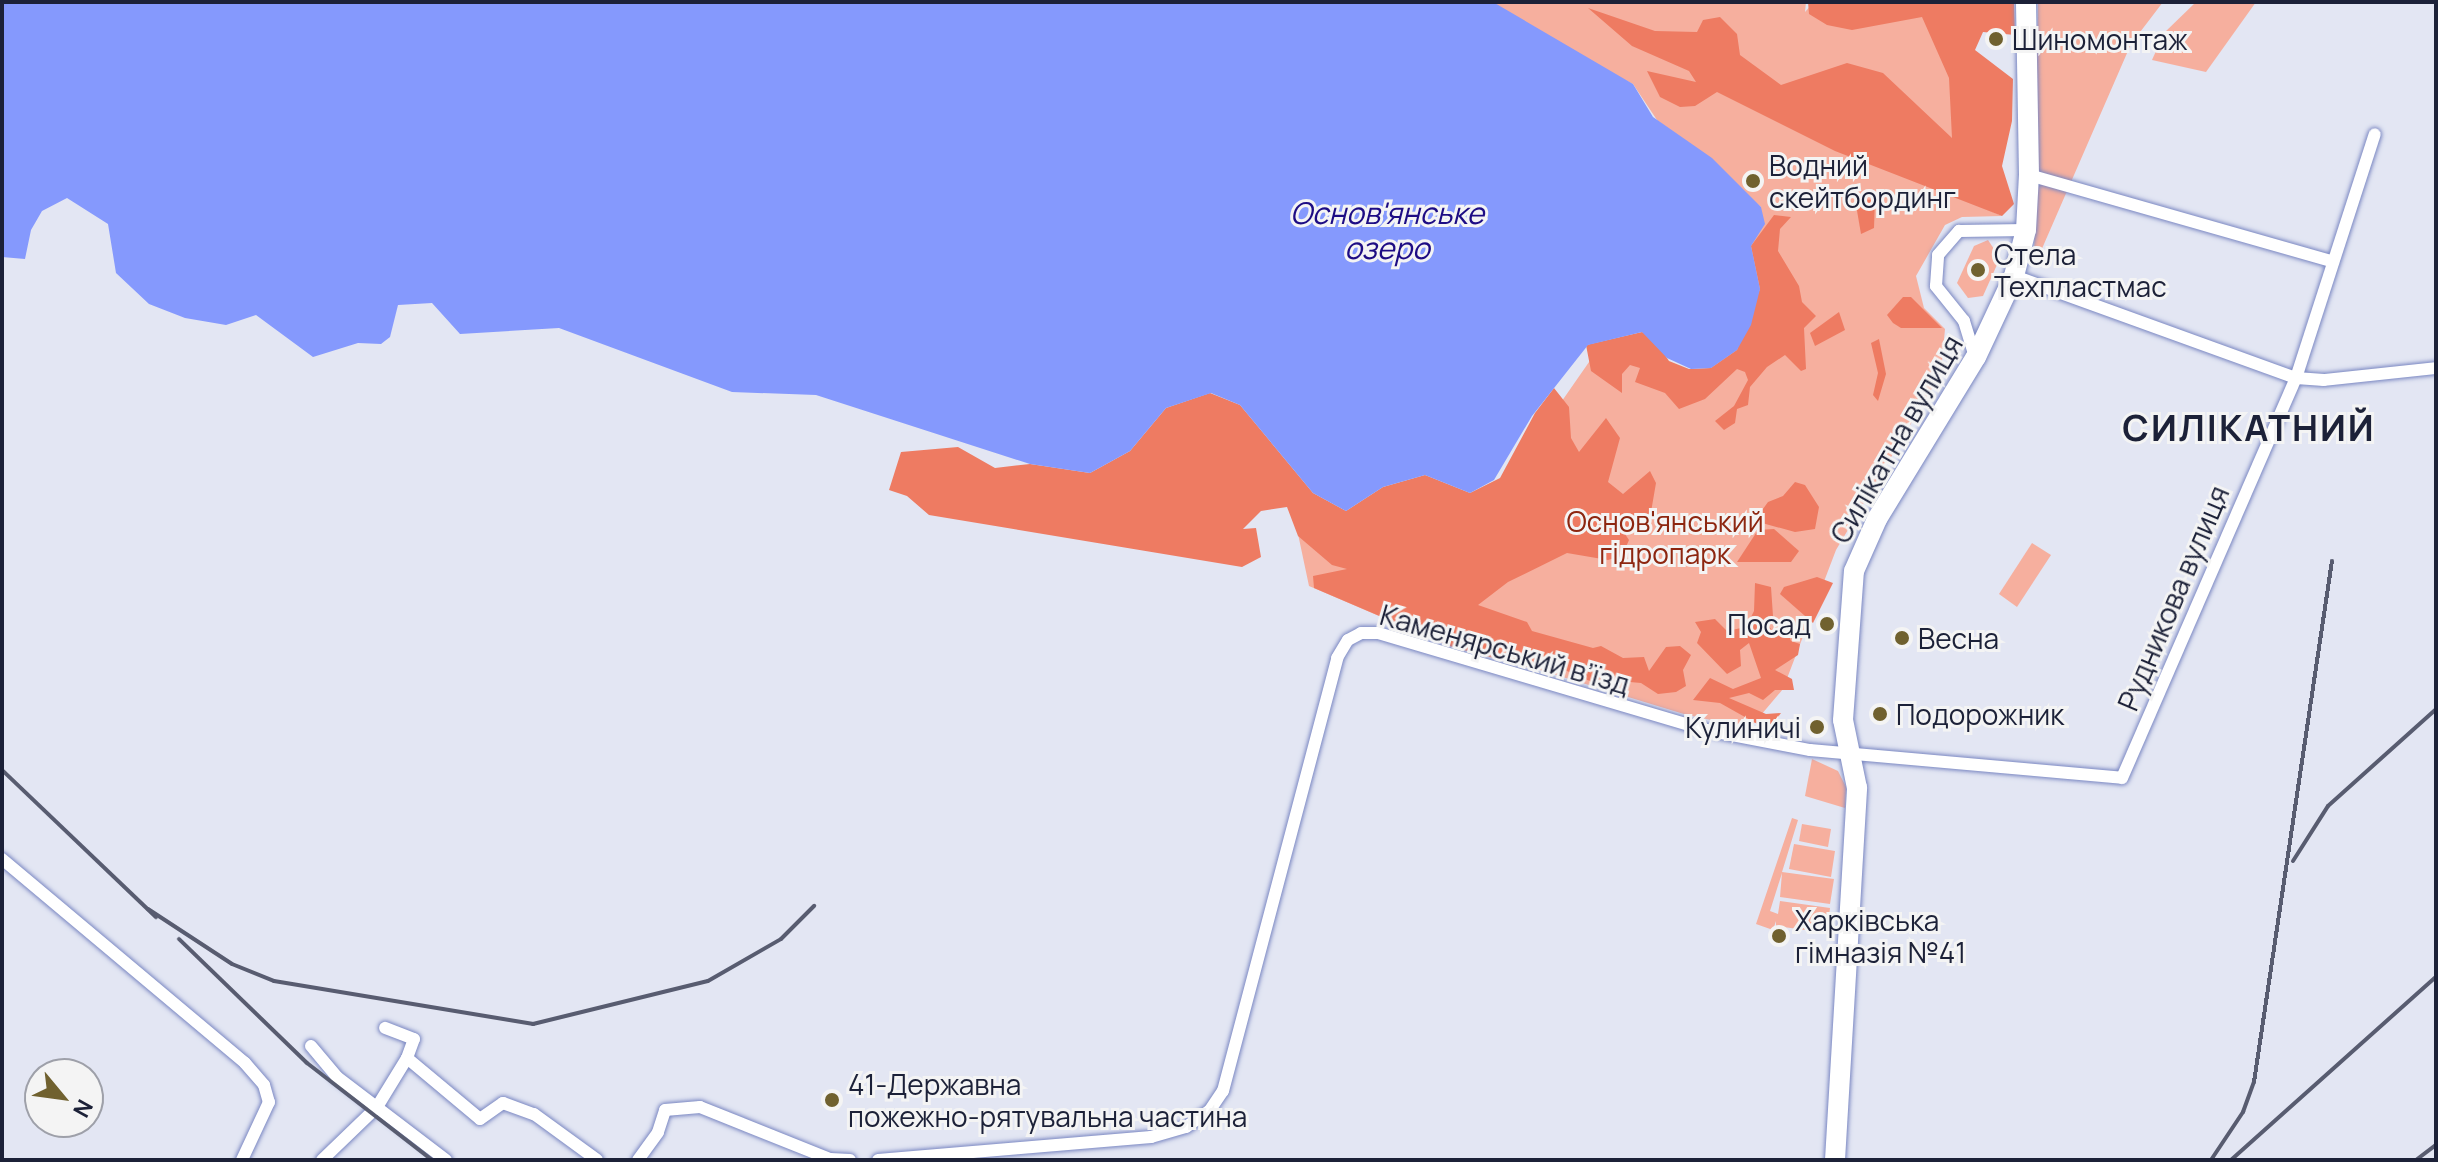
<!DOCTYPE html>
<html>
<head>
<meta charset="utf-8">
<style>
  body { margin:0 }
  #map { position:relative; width:2438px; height:1162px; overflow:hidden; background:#e3e6f3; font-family:Manrope,sans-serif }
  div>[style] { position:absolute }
  .green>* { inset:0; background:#f6af9e }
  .forest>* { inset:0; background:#ee7b62 }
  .water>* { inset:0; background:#8599fd }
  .roads { filter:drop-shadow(0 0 2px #7a87c2) drop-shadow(0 0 2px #7a87c2) }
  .street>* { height:12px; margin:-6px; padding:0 6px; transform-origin:6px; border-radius:6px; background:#fff }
  .primary>* { height:20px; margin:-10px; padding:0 10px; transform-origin:10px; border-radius:10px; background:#fff }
  .rail>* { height:4px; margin:-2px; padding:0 2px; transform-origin:2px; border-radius:2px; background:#585c70 }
  .dots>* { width:22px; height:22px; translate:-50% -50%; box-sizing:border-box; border:4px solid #f4f4f4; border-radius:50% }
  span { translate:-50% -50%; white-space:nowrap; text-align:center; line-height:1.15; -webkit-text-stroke:6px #f4f4f4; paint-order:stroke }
  .poi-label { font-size:28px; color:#1c2138 }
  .left { translate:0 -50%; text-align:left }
  .right { translate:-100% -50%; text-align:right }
  .street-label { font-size:28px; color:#1c2138 }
  .park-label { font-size:28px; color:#8d2610 }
  .water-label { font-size:30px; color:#1d0c84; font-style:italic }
  .district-label { font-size:36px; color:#1c2138; font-weight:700; letter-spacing:2px }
  .frame { position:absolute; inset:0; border:4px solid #1c2138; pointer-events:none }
  .north { position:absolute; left:24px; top:1058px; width:80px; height:80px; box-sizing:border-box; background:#f4f4f4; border:2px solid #9ea0a9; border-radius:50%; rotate:119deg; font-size:22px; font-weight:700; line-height:32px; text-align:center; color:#1c2138 }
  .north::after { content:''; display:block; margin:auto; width:28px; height:36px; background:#70612f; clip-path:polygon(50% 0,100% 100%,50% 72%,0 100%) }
</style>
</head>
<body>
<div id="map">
  <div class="green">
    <i style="clip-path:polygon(1468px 2px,1806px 2px,1805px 12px,1812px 4px,1928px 2px,1956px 60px,1961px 198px,2002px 216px,1962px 217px,1945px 225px,1916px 276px,1924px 308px,1945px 329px,1941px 373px,1836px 550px,1783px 689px,1750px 728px,1687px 715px,1421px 634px,1309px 586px,1294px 515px,1371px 512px,1502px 487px,1596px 352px,1699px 377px,1711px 368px,1761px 207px,1657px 120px,1633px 84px)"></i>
    <i style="clip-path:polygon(2038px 2px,2163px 2px,2131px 44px,2034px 267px)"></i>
    <i style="clip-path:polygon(2196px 2px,2256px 2px,2206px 72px,2152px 60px,2164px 33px)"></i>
    <i style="clip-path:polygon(1988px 240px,2000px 258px,1983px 296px,1968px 298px,1957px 283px,1974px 246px)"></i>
    <i style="clip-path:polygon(2032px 543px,2051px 555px,2017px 607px,1999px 594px)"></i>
    <i style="clip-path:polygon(1812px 759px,1838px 771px,1846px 787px,1845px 808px,1805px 796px)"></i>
    <i style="clip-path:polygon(1792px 818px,1798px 820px,1782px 872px,1834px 879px,1830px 904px,1780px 897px,1782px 873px,1770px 911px,1778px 914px,1780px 901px,1830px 908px,1827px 933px,1776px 926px,1776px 921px,1773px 930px,1756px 924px)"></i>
    <i style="clip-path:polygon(1802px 824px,1831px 829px,1828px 847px,1799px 841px)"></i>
    <i style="clip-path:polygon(1794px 844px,1835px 851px,1831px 877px,1789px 869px)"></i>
  </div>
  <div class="forest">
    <i style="clip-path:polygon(1808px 2px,2014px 2px,2015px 35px,1983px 32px,1975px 50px,2013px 79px,2012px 121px,2002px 166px,2014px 204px,2002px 216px,1835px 151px,1717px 92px,1695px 106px,1680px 107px,1660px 97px,1647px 71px,1696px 82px,1689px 71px,1632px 46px,1588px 8px,1655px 31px,1697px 32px,1703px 20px,1720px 17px,1737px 34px,1740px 55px,1781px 85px,1847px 63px,1883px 73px,1952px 138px,1949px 78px,1922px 17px,1852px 30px,1827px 25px,1809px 14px)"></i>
    <i style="clip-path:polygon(1855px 199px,1875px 200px,1874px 228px,1861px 234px)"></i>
    <i style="clip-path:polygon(1774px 215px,1791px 217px,1780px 229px,1778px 251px,1799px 286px,1802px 302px,1816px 316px,1804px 328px,1806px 369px,1801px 371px,1785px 355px,1767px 367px,1750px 387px,1748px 405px,1737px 409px,1735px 423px,1724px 430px,1715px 421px,1734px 406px,1748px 380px,1745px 372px,1737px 369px,1705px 399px,1679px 409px,1665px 393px,1635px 382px,1640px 368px,1630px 365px,1622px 374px,1622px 393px,1591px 371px,1586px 345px,1642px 332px,1652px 336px,1669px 361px,1689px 369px,1711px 368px,1737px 350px,1760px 289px,1751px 246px)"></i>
    <i style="clip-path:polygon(1903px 297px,1911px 297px,1942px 328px,1901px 328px,1893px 323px,1887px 315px)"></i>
    <i style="clip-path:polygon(1839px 312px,1845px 330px,1815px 346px,1810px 333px)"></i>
    <i style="clip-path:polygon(1879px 339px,1886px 374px,1878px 401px,1873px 395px,1878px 373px,1871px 343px)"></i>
    <i style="clip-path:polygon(1554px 388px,1569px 407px,1571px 438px,1579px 452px,1606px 418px,1620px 438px,1608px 482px,1623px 494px,1650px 471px,1656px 483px,1651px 512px,1623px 531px,1629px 540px,1622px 556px,1608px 560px,1567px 553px,1508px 582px,1478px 605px,1527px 622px,1532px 631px,1593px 648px,1601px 646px,1623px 658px,1644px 657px,1649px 671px,1666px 647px,1680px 646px,1691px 655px,1683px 670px,1686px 686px,1676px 692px,1658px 694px,1641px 683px,1608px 680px,1612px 685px,1599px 685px,1551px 664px,1534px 669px,1452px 647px,1314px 588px,1313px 576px,1347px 569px,1332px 565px,1298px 536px,1287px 507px,1261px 511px,1243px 529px,1256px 528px,1261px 557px,1242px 567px,929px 515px,907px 496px,889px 490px,901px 452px,958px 447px,995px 468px,1030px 464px,1090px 473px,1130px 451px,1166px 408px,1210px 393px,1240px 405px,1313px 493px,1346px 511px,1383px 487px,1425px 475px,1470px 493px,1500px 478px,1535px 413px)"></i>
    <i style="clip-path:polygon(1795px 482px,1805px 485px,1819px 507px,1815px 529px,1795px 532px,1762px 523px,1760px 513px,1768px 502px,1783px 496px)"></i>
    <i style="clip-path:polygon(1774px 529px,1799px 551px,1791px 562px,1737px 562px,1758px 530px)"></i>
    <i style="clip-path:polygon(1817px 577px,1833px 583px,1813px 623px,1780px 594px,1784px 587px)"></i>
    <i style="clip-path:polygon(1755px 583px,1771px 587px,1773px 616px,1767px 623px,1773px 632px,1788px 633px,1791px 641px,1800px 644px,1798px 655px,1775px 670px,1792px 679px,1794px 690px,1775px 690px,1763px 700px,1749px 693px,1729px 698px,1766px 714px,1781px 713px,1768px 730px,1720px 703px,1693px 700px,1710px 678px,1733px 689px,1761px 678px,1749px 643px,1740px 650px,1741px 666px,1727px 674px,1697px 643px,1701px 632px,1695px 622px,1715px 619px,1727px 631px,1746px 627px,1754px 611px)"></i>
  </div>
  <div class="water">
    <i style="clip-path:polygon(2px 2px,1493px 2px,1633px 84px,1653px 117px,1712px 158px,1761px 207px,1765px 224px,1751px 246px,1760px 289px,1751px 325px,1737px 350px,1711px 368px,1691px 369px,1667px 358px,1642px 332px,1588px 345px,1532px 416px,1494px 480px,1470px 493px,1425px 475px,1383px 487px,1346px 511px,1313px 493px,1240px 405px,1211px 393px,1166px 408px,1130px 451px,1090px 473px,1030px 464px,816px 395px,732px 392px,559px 328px,460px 334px,432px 303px,398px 305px,390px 337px,381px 344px,358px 343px,313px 357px,256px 315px,226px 325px,185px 318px,149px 304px,116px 273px,108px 224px,67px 198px,42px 211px,31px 230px,25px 259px,2px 257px)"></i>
  </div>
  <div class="roads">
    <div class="street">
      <i style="left:2029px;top:175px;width:313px;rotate:15.9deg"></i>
      <i style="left:2014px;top:276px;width:300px;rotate:19.9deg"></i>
      <i style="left:2296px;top:378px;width:28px;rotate:4deg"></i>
      <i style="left:2324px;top:380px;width:113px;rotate:-6.1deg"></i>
      <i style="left:1975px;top:357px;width:38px;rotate:-107deg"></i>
      <i style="left:1964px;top:321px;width:45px;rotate:-128.7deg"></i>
      <i style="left:1936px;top:286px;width:31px;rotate:-86deg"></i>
      <i style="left:1938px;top:255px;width:32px;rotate:-49deg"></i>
      <i style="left:1959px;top:231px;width:67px;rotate:-0.9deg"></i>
      <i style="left:2px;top:859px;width:317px;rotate:40deg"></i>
      <i style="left:245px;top:1063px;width:29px;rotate:49deg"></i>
      <i style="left:264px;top:1085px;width:18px;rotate:74deg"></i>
      <i style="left:269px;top:1102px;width:64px;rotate:115deg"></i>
      <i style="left:311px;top:1046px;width:40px;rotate:50deg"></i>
      <i style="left:337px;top:1077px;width:137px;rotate:37.3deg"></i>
      <i style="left:407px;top:1058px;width:95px;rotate:39.9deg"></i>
      <i style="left:480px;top:1119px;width:28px;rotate:-35deg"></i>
      <i style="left:503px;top:1103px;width:33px;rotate:20deg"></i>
      <i style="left:534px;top:1114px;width:78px;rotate:36.1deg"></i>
      <i style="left:322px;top:1160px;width:76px;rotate:-43.9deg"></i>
      <i style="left:377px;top:1107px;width:57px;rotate:-58.5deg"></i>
      <i style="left:407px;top:1058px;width:20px;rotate:-70deg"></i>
      <i style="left:414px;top:1039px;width:31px;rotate:-159deg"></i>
      <i style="left:638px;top:1160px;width:34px;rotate:-54deg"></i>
      <i style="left:658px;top:1132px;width:23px;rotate:-72deg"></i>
      <i style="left:665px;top:1110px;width:35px;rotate:-5deg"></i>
      <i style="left:700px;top:1107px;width:140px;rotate:21.8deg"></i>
      <i style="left:830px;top:1159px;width:20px;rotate:3deg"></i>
      <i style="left:878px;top:1160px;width:274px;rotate:-4.8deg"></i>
      <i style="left:1151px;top:1137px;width:36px;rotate:-16deg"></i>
      <i style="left:1186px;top:1127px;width:29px;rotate:-35deg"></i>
      <i style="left:1210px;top:1110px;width:23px;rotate:-56deg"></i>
      <i style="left:1223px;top:1091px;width:448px;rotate:-75.2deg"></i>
      <i style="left:1337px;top:658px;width:21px;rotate:-59deg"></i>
      <i style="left:1348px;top:640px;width:15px;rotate:-28deg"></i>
      <i style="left:1361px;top:633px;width:17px"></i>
      <i style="left:1378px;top:633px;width:342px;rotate:16.5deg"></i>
      <i style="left:1706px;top:730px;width:106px;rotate:10.9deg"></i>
      <i style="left:1810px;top:750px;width:313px;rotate:5.1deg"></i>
      <i style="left:2122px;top:778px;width:436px;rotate:-66.5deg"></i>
      <i style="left:2296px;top:378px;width:256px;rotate:-72.1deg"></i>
    </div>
    <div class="primary">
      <i style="left:1835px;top:1160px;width:373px;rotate:-86.6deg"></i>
      <i style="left:1857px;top:788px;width:69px;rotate:-101.6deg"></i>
      <i style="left:1843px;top:720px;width:149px;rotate:-85.8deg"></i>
      <i style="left:1854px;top:571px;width:57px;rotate:-66.1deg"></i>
      <i style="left:1877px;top:519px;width:190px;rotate:-58.6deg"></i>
      <i style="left:1976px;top:357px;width:89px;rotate:-64.9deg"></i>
      <i style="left:2014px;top:276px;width:48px;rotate:-75.4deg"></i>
      <i style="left:2026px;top:230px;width:55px;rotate:-86.9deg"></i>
      <i style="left:2029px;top:175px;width:173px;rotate:-91deg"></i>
    </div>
  </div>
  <div class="rail">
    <i style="left:2px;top:770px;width:213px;rotate:43.7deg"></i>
    <i style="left:2293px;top:861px;width:65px;rotate:-57.5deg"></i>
    <i style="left:2328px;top:806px;width:145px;rotate:-41.9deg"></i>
    <i style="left:148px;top:909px;width:100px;rotate:33.2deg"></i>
    <i style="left:232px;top:964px;width:45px;rotate:22deg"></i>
    <i style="left:274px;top:981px;width:263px;rotate:9.4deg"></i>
    <i style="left:533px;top:1024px;width:180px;rotate:-13.8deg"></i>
    <i style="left:708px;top:981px;width:84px;rotate:-29.9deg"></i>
    <i style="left:781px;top:939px;width:47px;rotate:-45deg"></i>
    <i style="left:179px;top:939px;width:178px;rotate:44.1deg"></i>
    <i style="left:307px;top:1063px;width:158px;rotate:37.8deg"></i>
    <i style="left:2211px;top:1160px;width:58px;rotate:-56.3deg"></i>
    <i style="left:2243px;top:1112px;width:32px;rotate:-70deg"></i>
    <i style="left:2254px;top:1082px;width:527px;rotate:-81.49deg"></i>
    <i style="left:2231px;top:1160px;width:275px;rotate:-41.8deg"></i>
    <i style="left:2416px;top:1160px;width:25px;rotate:-37deg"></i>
  </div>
  <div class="dots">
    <i style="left:1996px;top:39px;background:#70612f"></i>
    <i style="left:1753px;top:181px;background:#70612f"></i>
    <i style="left:1978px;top:270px;background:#70612f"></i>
    <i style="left:1827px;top:624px;background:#70612f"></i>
    <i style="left:1902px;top:638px;background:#70612f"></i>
    <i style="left:1880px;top:714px;background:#70612f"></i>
    <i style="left:1817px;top:727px;background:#70612f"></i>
    <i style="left:1779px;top:936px;background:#70612f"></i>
    <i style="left:832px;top:1100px;background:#70612f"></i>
  </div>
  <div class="poi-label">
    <span class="left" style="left:2012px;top:39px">Шиномонтаж</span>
    <span class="left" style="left:1769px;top:181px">Водний<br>скейтбординг</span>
    <span class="left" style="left:1994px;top:270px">Стела<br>Техпластмас</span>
    <span class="right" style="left:1811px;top:624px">Посад</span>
    <span class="left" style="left:1918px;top:638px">Весна</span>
    <span class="left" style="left:1896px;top:714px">Подорожник</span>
    <span class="right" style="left:1801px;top:727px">Кулиничі</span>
    <span class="left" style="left:1795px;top:936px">Харківська<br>гімназія №41</span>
    <span class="left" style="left:848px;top:1100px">41-Державна<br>пожежно-рятувальна частина</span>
  </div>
  <div class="street-label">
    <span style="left:1896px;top:439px;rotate:-60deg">Силікатна вулиця</span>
    <span style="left:2173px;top:598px;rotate:-67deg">Рудникова вулиця</span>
    <span style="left:1505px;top:649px;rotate:16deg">Каменярський в’їзд</span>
  </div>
  <div class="park-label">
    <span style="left:1665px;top:537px">Основ'янський<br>гідропарк</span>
  </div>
  <div class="water-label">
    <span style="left:1387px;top:230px">Основ'янське<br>озеро</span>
  </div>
  <div class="district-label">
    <span style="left:2249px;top:428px">СИЛІКАТНИЙ</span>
  </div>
  <div class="frame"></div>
  <div class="north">N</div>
</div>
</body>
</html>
